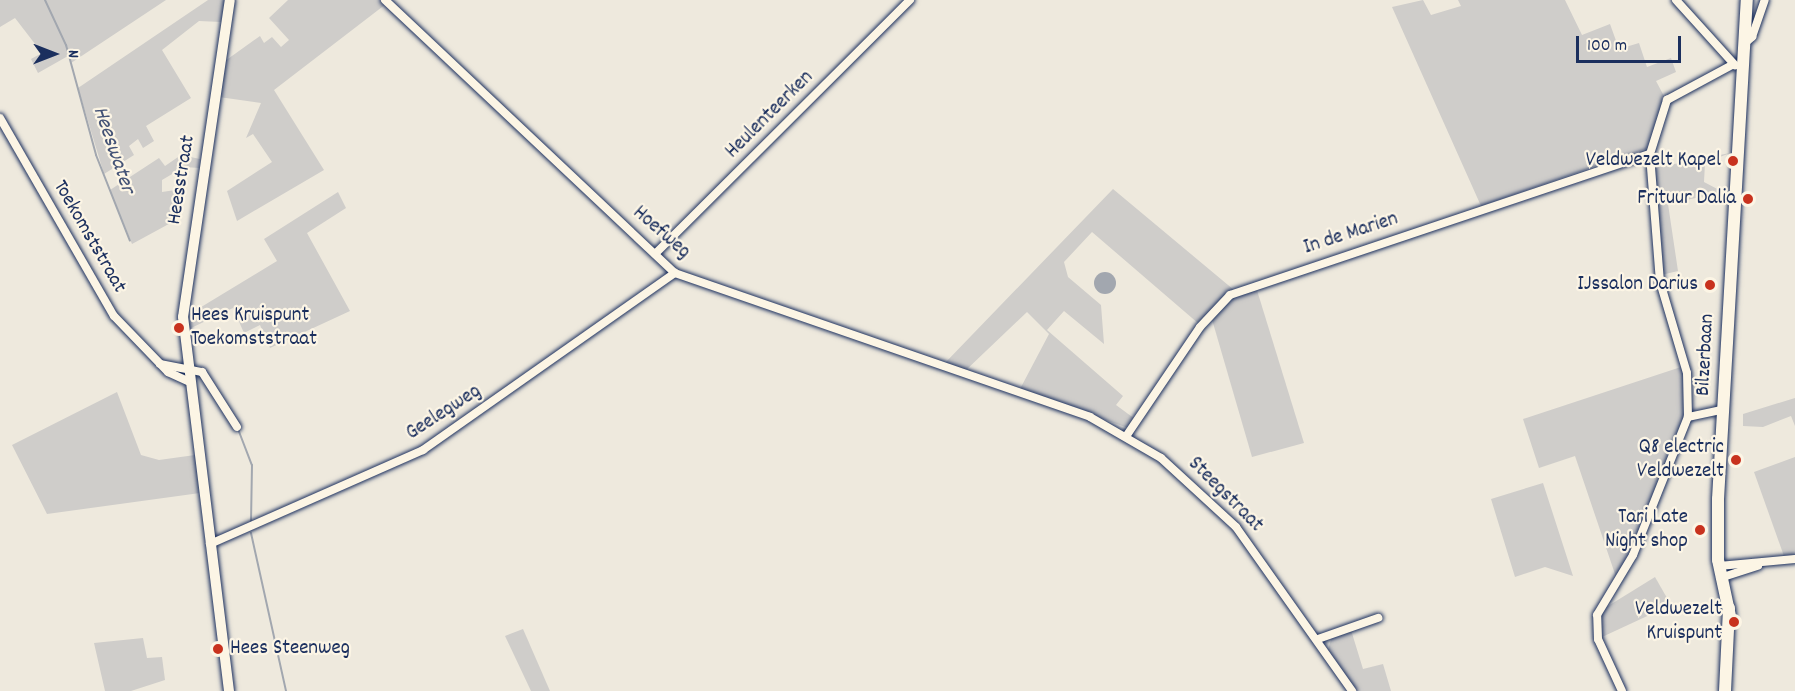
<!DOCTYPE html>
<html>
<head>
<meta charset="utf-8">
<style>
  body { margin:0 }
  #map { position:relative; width:1795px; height:691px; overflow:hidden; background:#eee9dd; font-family:Dekko,sans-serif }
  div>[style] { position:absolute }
  .green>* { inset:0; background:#cfcdca }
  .water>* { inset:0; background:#a2a7af }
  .round { border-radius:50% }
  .stream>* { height:2px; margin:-1px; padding:0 1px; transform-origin:1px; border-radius:1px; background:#a2a7af }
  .roads { filter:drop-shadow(0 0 2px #1b2f5e) drop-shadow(0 0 2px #1b2f5e) }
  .street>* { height:8px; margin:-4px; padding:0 4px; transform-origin:4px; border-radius:4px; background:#fcf5e5 }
  .secondary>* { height:10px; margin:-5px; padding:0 5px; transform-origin:5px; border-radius:5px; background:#fcf5e5 }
  .primary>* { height:12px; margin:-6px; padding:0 6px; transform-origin:6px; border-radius:6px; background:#fcf5e5 }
  .dots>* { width:16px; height:16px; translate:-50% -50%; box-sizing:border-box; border:3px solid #fcf5e5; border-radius:50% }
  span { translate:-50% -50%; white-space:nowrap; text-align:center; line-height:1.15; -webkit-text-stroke:4.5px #fcf5e5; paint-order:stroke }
  .street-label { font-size:21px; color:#1b2f5e }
  .poi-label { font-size:21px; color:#1b2f5e }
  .right { translate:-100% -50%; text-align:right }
  .left { translate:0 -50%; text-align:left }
  .water-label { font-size:22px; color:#445376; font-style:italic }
  .north { position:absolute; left:24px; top:24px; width:60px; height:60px; -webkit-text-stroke:4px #fcf5e5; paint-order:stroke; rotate:90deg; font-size:16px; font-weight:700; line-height:24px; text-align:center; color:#1b2f5e }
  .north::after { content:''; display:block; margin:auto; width:21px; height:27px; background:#1b2f5e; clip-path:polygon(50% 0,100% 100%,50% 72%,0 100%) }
  .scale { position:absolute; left:1576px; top:36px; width:105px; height:27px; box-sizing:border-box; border:3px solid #1b2f5e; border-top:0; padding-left:8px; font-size:18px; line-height:21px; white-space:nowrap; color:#1b2f5e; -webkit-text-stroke:4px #fcf5e5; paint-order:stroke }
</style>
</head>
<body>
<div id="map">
  <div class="green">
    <i style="clip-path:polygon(0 0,166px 0,71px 63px,68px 56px,38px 73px,31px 59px,42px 53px,15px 18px,0 27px)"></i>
    <i style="clip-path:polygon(208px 0,225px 0,221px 22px,199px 21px,162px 50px,191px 98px,146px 126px,154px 141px,143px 148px,138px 139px,129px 146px,134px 155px,104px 174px,78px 88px)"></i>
    <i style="clip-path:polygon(288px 0,381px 0,386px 4px,274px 90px,324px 170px,237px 221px,227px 191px,272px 162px,253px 134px,246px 138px,261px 103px,219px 97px,225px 61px,260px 36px,264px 43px,272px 37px,281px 47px,289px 40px,269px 18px)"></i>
    <i style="clip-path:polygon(1423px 0,1431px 15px,1461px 6px,1458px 0,1565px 0,1582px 35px,1610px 24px,1619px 49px,1639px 43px,1647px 67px,1671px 58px,1676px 72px,1656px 81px,1665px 98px,1648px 148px,1481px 206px,1392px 7px)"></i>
    <i style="clip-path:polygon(1730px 153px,1705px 163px,1704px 182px,1723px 192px,1668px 204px,1678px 271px,1661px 275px,1654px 168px)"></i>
    <i style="clip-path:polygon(181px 155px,200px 159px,199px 168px,184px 167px,162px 180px,162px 192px,182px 189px,178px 219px,132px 244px,110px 190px,159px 158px,165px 166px)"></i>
    <i style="clip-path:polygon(1113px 189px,1234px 290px,1199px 324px,1092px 232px,1064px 262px,1068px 277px,1101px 305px,1104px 344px,1064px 311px,1047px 330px,1123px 396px,1116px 405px,1135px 419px,1128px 428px,1020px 389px,1049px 334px,1027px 312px,965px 371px,944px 364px)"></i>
    <i style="clip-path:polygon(338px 192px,346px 208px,307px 233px,350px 311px,270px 348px,260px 325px,244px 333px,233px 308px,189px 329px,188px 315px,277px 261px,264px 239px)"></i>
    <i style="clip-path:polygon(1256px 287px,1304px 443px,1252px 457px,1211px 316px,1229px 299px)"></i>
    <i style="clip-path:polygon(1684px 366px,1685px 417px,1633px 549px,1616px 577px,1575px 456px,1539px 468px,1523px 419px)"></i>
    <i style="clip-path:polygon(117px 392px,141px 455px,159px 460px,195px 455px,200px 493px,47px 514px,12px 445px)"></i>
    <i style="clip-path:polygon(1795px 398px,1795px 426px,1791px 416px,1763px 427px,1743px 426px,1743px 414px)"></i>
    <i style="clip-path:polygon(1795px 457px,1795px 557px,1785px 559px,1754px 472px)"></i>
    <i style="clip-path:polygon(1543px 483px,1573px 576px,1545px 567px,1515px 577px,1491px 499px)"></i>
    <i style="clip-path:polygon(1655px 577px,1671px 605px,1602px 637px,1600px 611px)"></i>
    <i style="clip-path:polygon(523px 629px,550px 691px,531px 691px,505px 636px)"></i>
    <i style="clip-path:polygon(1351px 630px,1363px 669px,1383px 664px,1391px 691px,1357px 691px,1328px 650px,1332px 636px)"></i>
    <i style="clip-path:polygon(143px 638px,147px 658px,162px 657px,165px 680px,131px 691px,105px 691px,94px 643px)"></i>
  </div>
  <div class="water">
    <i class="round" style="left:1094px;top:272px;width:22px;height:22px"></i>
  </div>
  <div class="stream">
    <i style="left:45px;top:0;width:50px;rotate:65deg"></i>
    <i style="left:66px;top:45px;width:114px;rotate:74.7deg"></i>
    <i style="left:96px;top:155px;width:92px;rotate:68.4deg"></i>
    <i style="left:238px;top:429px;width:39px;rotate:69deg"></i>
    <i style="left:252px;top:465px;width:58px;rotate:91deg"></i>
    <i style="left:251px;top:533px;width:162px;rotate:77.5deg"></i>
  </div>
  <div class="roads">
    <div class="street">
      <i style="left:385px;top:0;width:398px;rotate:43.3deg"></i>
      <i style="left:675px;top:273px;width:439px;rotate:19.1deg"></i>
      <i style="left:1090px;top:417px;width:82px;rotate:30deg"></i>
      <i style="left:1161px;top:458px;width:102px;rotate:42.6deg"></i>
      <i style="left:1236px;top:527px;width:201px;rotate:54.7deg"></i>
      <i style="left:1676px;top:0;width:88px;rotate:47.8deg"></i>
      <i style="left:1744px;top:44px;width:11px;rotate:-41deg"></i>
      <i style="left:1752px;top:37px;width:39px;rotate:-71deg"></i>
      <i style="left:0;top:118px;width:228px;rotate:60.1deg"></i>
      <i style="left:114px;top:316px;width:78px;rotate:46deg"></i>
      <i style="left:168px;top:372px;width:23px;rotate:25deg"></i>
      <i style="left:655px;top:254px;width:360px;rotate:-44.9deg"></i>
      <i style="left:160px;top:364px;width:43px;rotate:10.8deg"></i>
      <i style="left:202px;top:372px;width:65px;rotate:57.5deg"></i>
      <i style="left:1688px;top:417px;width:35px;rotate:-12deg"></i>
      <i style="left:1127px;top:435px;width:130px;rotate:-55.9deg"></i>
      <i style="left:1200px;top:327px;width:44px;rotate:-46.8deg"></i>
      <i style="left:1230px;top:295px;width:443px;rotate:-18.6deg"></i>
      <i style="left:210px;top:544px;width:233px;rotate:-23.8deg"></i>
      <i style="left:423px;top:450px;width:308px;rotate:-35.1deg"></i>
      <i style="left:1719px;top:566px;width:76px;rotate:-5.3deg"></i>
      <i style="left:1720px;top:578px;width:40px;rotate:-18deg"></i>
      <i style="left:1318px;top:639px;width:64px;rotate:-19.3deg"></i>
      <i style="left:1622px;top:691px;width:57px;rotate:-114.8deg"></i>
      <i style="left:1598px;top:639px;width:24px;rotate:-92deg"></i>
      <i style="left:1597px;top:615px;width:70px;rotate:-59deg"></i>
      <i style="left:1633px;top:555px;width:149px;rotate:-68.3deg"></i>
      <i style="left:1688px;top:417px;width:44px;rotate:-91.3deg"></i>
      <i style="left:1687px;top:373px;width:95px;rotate:-106.5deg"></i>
      <i style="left:1660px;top:282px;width:128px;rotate:-94.5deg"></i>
      <i style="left:1650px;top:154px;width:57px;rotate:-72.5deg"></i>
      <i style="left:1667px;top:100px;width:74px;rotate:-28.3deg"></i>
    </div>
    <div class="secondary">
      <i style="left:229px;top:691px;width:377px;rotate:-97deg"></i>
      <i style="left:183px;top:317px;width:320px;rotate:-81.6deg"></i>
    </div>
    <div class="primary">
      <i style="left:1730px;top:616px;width:57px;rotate:-102.1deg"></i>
      <i style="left:1718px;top:560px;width:61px;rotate:-90deg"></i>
      <i style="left:1718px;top:499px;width:500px;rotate:-86.7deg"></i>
      <i style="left:1725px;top:691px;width:83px;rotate:-87.2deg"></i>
    </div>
  </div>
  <div class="dots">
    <i style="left:1733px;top:161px;background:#c8321e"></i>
    <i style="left:1748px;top:199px;background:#c8321e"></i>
    <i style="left:1710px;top:285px;background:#c8321e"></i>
    <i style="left:179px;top:328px;background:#c8321e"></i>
    <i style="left:1736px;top:460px;background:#c8321e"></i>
    <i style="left:1700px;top:530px;background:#c8321e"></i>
    <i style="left:1734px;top:622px;background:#c8321e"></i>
    <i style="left:218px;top:649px;background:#c8321e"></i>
  </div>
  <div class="street-label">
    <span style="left:770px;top:115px;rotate:-45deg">Heulenteerken</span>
    <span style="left:182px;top:180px;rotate:-81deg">Heesstraat</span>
    <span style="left:661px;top:233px;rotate:41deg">Hoefweg</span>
    <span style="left:1351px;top:234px;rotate:-18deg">In de Marien</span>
    <span style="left:89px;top:237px;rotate:60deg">Toekomststraat</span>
    <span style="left:1706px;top:355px;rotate:-87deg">Bilzerbaan</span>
    <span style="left:444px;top:413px;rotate:-33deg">Geelegweg</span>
    <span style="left:1225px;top:495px;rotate:45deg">Steegstraat</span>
  </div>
  <div class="poi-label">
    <span class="right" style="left:1721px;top:161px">Veldwezelt Kapel</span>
    <span class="right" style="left:1736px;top:199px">Frituur Dalia</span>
    <span class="right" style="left:1698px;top:285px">IJssalon Darius</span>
    <span class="left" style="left:191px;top:328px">Hees Kruispunt<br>Toekomststraat</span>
    <span class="right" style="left:1724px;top:460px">Q8 electric<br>Veldwezelt</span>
    <span class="right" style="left:1688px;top:530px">Tari Late<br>Night shop</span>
    <span class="right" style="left:1722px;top:622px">Veldwezelt<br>Kruispunt</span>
    <span class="left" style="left:230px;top:649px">Hees Steenweg</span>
  </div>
  <div class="water-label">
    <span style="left:113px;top:150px;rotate:71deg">Heeswater</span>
  </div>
  <div class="north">N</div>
  <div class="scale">100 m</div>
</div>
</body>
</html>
